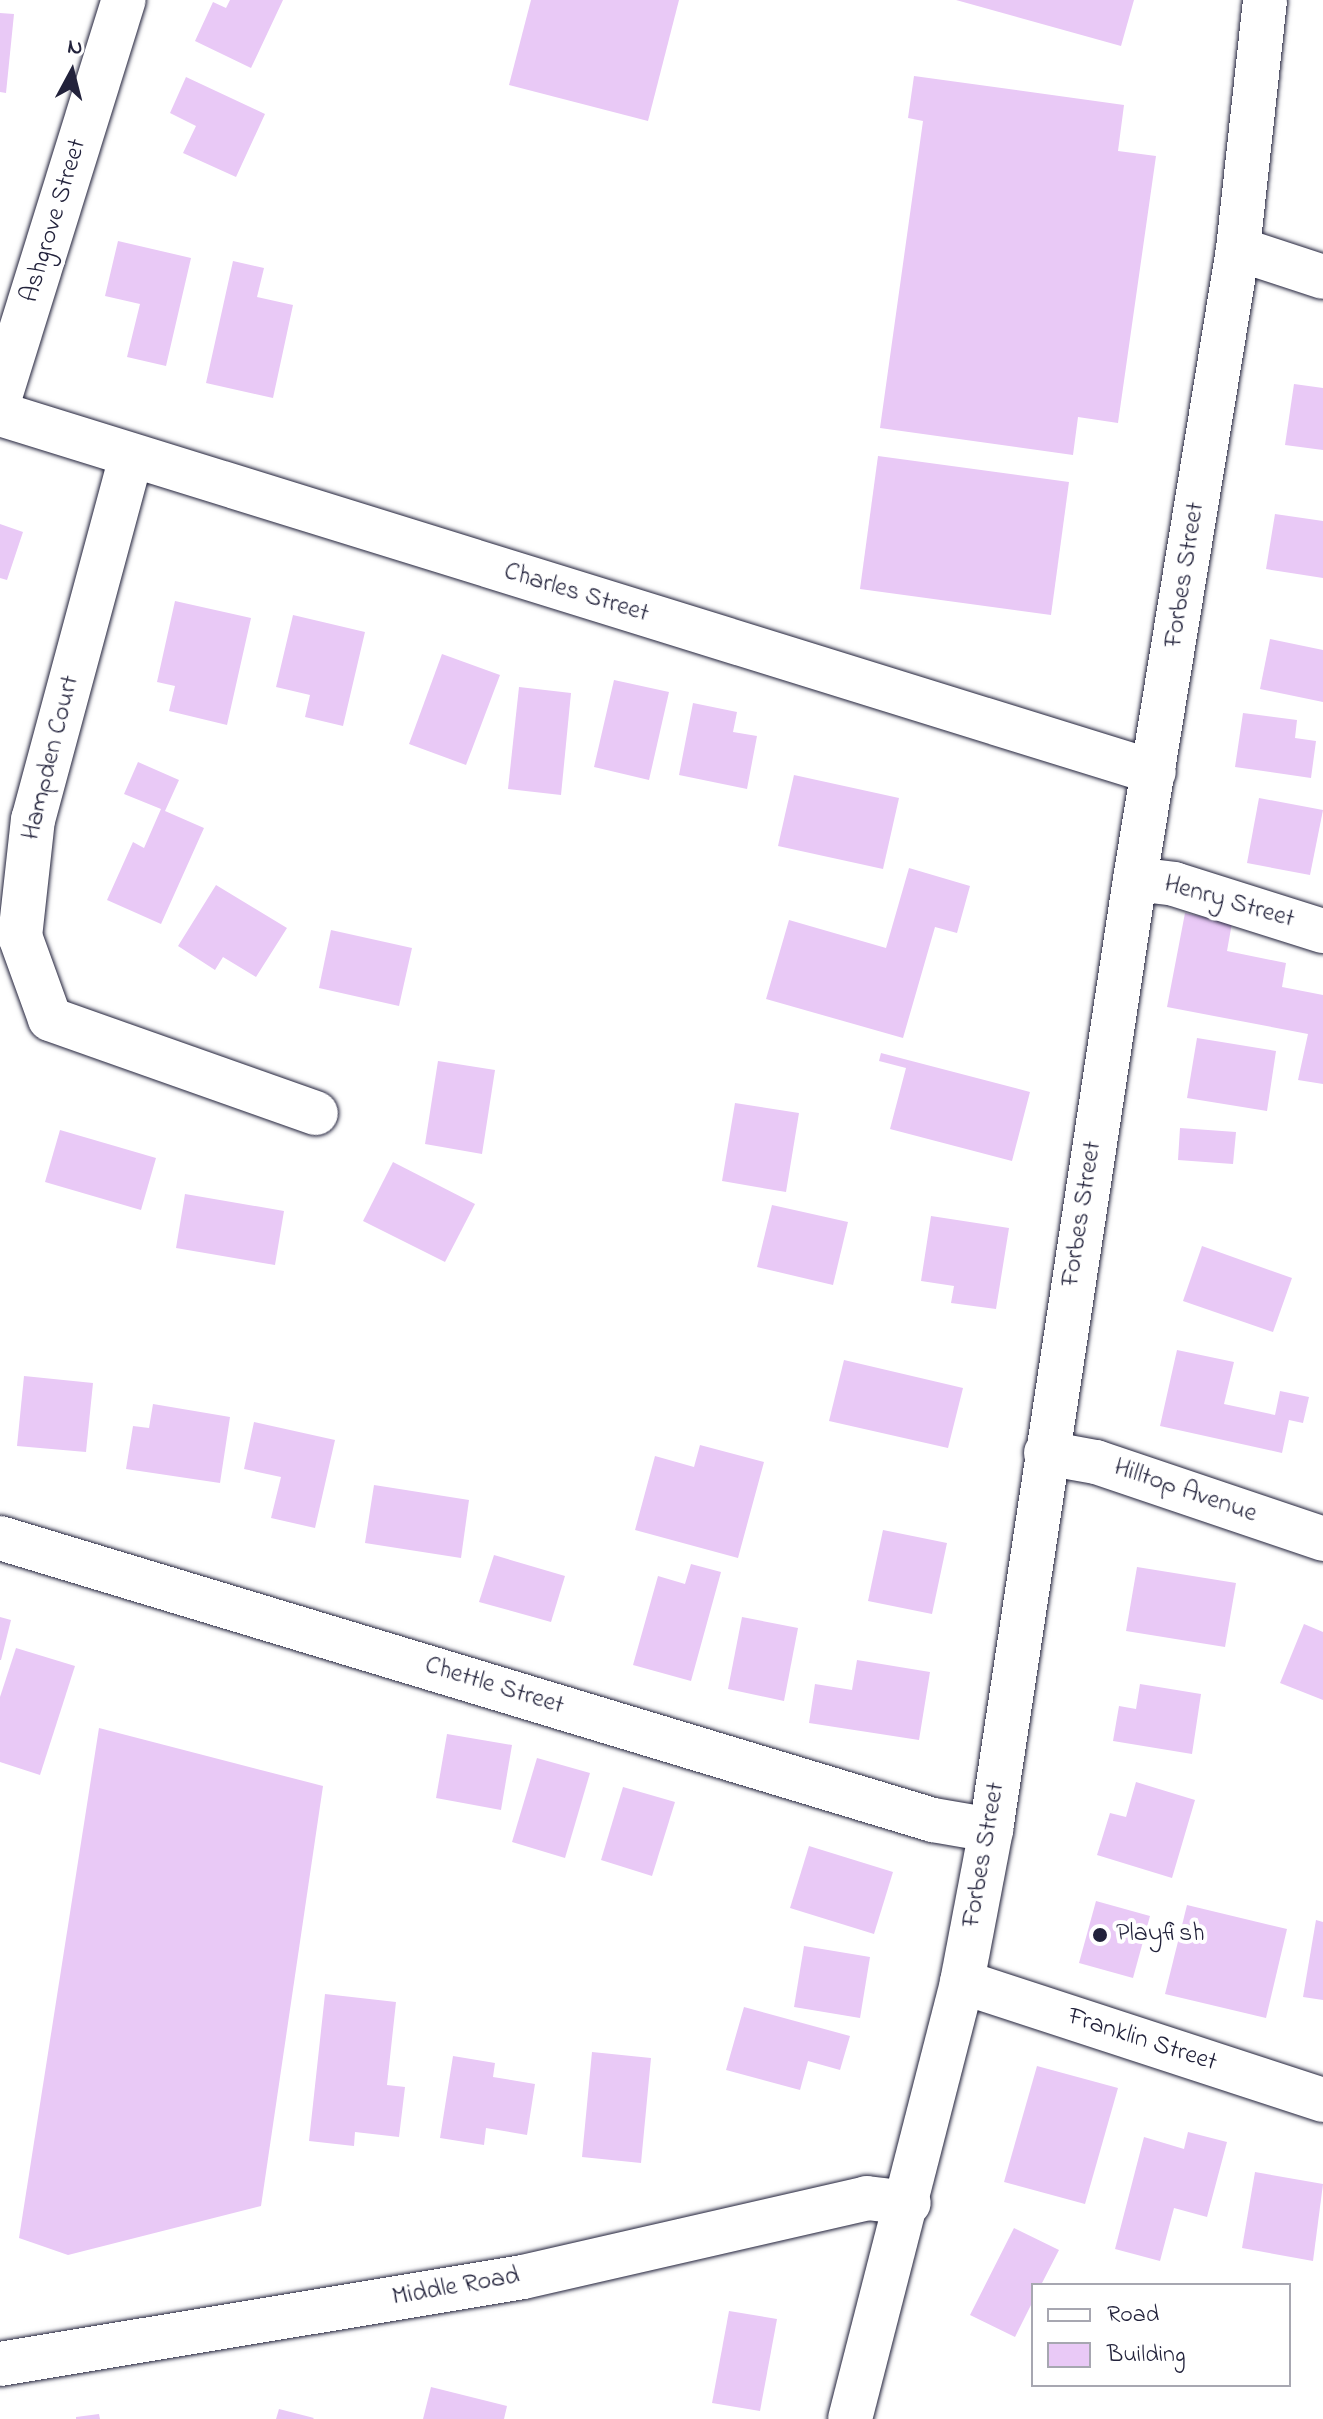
<!DOCTYPE html>
<html>
<head>
<meta charset="utf-8">
<style>
  body { margin:0 }
  #map { position:relative; width:1323px; height:2419px; overflow:hidden; background:#fff; font-family:"Indie Flower",sans-serif }
  div>[style] { position:absolute }
  .building>* { inset:0; background:#e9c9f6 }
  .roads { filter:drop-shadow(0 0 2px #22223b) drop-shadow(0 0 2px #22223b) }
  .minor>* { height:44px; margin:-22px; padding:0 22px; transform-origin:22px; border-radius:22px; background:#fff }
  .dots>* { width:22px; height:22px; translate:-50% -50%; box-sizing:border-box; border:4px solid #fff; border-radius:50% }
  span { translate:-50% -50%; white-space:nowrap; text-align:center; line-height:1.15; -webkit-text-stroke:8px #fff; paint-order:stroke }
  .street-label { font-size:26px; color:#22223b }
  .poi-label { font-size:26px; color:#22223b }
  .left { translate:0 -50%; text-align:left }
  .legend { position:absolute; left:1031px; top:2283px; width:260px; height:104px; box-sizing:border-box; background:#fff; border:2px solid #a7a7b1; margin:0; padding:10px 14px; list-style:none; font-size:24px; color:#22223b }
  .legend li { display:flex; align-items:center; gap:16px; height:40px }
  .legend b { width:40px; border:2px solid #a7a7b1 }
  .north { position:absolute; left:32px; top:32px; width:80px; height:80px; -webkit-text-stroke:6px #fff; paint-order:stroke; rotate:7deg; font-size:22px; font-weight:700; line-height:32px; text-align:center; color:#22223b }
  .north::after { content:''; display:block; margin:auto; width:28px; height:36px; background:#22223b; clip-path:polygon(50% 0,100% 100%,50% 72%,0 100%) }
</style>
</head>
<body>
<div id="map">
  <div class="building">
    <i style="clip-path:polygon(230px 0,283px 0,251px 68px,195px 41px,213px 2px,226px 8px)"></i>
    <i style="clip-path:polygon(531px 0,679px 0,648px 121px,509px 85px)"></i>
    <i style="clip-path:polygon(956px 0,1134px 0,1121px 46px)"></i>
    <i style="clip-path:polygon(0 13px,14px 14px,6px 93px,0 92px)"></i>
    <i style="clip-path:polygon(914px 76px,1124px 105px,1118px 151px,1156px 156px,1118px 423px,1078px 417px,1073px 455px,880px 428px,923px 121px,908px 118px)"></i>
    <i style="clip-path:polygon(186px 77px,265px 114px,236px 177px,183px 153px,196px 126px,170px 113px)"></i>
    <i style="clip-path:polygon(118px 241px,191px 258px,166px 366px,127px 357px,140px 304px,105px 296px)"></i>
    <i style="clip-path:polygon(233px 261px,264px 268px,257px 297px,293px 305px,273px 398px,206px 383px)"></i>
    <i style="clip-path:polygon(1294px 384px,1323px 388px,1323px 450px,1285px 445px)"></i>
    <i style="clip-path:polygon(878px 456px,1069px 482px,1051px 615px,860px 589px)"></i>
    <i style="clip-path:polygon(1275px 514px,1323px 521px,1323px 578px,1266px 569px)"></i>
    <i style="clip-path:polygon(0 524px,23px 532px,7px 580px,0 578px)"></i>
    <i style="clip-path:polygon(175px 601px,251px 618px,227px 725px,169px 711px,175px 686px,157px 682px)"></i>
    <i style="clip-path:polygon(293px 615px,365px 632px,343px 726px,305px 717px,310px 695px,276px 687px)"></i>
    <i style="clip-path:polygon(1270px 639px,1323px 650px,1323px 702px,1260px 689px)"></i>
    <i style="clip-path:polygon(442px 654px,500px 675px,466px 765px,409px 744px)"></i>
    <i style="clip-path:polygon(614px 680px,669px 692px,649px 780px,594px 767px)"></i>
    <i style="clip-path:polygon(519px 687px,571px 693px,561px 795px,508px 789px)"></i>
    <i style="clip-path:polygon(693px 703px,737px 712px,733px 732px,757px 736px,747px 789px,679px 775px)"></i>
    <i style="clip-path:polygon(1243px 713px,1297px 720px,1295px 738px,1316px 741px,1311px 778px,1235px 767px)"></i>
    <i style="clip-path:polygon(138px 762px,179px 780px,165px 811px,204px 828px,161px 924px,107px 900px,133px 842px,144px 848px,161px 809px,124px 794px)"></i>
    <i style="clip-path:polygon(794px 775px,899px 798px,883px 869px,778px 846px)"></i>
    <i style="clip-path:polygon(1259px 798px,1323px 810px,1310px 875px,1247px 863px)"></i>
    <i style="clip-path:polygon(909px 868px,970px 886px,957px 933px,935px 927px,903px 1038px,766px 999px,789px 920px,886px 948px)"></i>
    <i style="clip-path:polygon(216px 885px,287px 928px,256px 977px,223px 957px,215px 970px,178px 946px)"></i>
    <i style="clip-path:polygon(1185px 913px,1232px 923px,1227px 951px,1286px 963px,1282px 987px,1323px 995px,1323px 1084px,1298px 1080px,1308px 1034px,1167px 1007px)"></i>
    <i style="clip-path:polygon(331px 930px,412px 948px,399px 1006px,319px 988px)"></i>
    <i style="clip-path:polygon(1197px 1038px,1276px 1051px,1267px 1111px,1187px 1098px)"></i>
    <i style="clip-path:polygon(881px 1053px,1030px 1092px,1012px 1161px,890px 1129px,906px 1068px,879px 1061px)"></i>
    <i style="clip-path:polygon(438px 1061px,495px 1070px,482px 1154px,425px 1144px)"></i>
    <i style="clip-path:polygon(735px 1103px,799px 1113px,786px 1192px,722px 1181px)"></i>
    <i style="clip-path:polygon(1180px 1128px,1236px 1132px,1233px 1164px,1178px 1160px)"></i>
    <i style="clip-path:polygon(60px 1130px,156px 1158px,141px 1210px,45px 1182px)"></i>
    <i style="clip-path:polygon(393px 1162px,475px 1204px,445px 1262px,363px 1221px)"></i>
    <i style="clip-path:polygon(185px 1194px,284px 1211px,275px 1265px,176px 1248px)"></i>
    <i style="clip-path:polygon(772px 1205px,848px 1222px,833px 1285px,757px 1267px)"></i>
    <i style="clip-path:polygon(931px 1216px,1009px 1228px,996px 1309px,951px 1303px,954px 1286px,921px 1281px)"></i>
    <i style="clip-path:polygon(1202px 1246px,1292px 1278px,1273px 1332px,1183px 1301px)"></i>
    <i style="clip-path:polygon(1177px 1350px,1234px 1362px,1224px 1404px,1275px 1415px,1280px 1391px,1309px 1397px,1303px 1423px,1289px 1420px,1282px 1453px,1160px 1426px)"></i>
    <i style="clip-path:polygon(844px 1360px,963px 1388px,948px 1448px,829px 1421px)"></i>
    <i style="clip-path:polygon(24px 1376px,93px 1383px,86px 1452px,17px 1446px)"></i>
    <i style="clip-path:polygon(153px 1404px,230px 1417px,220px 1483px,126px 1469px,133px 1426px,149px 1428px)"></i>
    <i style="clip-path:polygon(254px 1422px,335px 1440px,315px 1528px,271px 1518px,281px 1477px,244px 1469px)"></i>
    <i style="clip-path:polygon(700px 1445px,764px 1462px,738px 1558px,635px 1530px,655px 1456px,694px 1467px)"></i>
    <i style="clip-path:polygon(374px 1485px,469px 1500px,461px 1558px,365px 1543px)"></i>
    <i style="clip-path:polygon(883px 1530px,947px 1543px,932px 1614px,868px 1601px)"></i>
    <i style="clip-path:polygon(494px 1555px,565px 1576px,551px 1622px,479px 1602px)"></i>
    <i style="clip-path:polygon(691px 1564px,721px 1572px,691px 1681px,633px 1665px,658px 1576px,685px 1584px)"></i>
    <i style="clip-path:polygon(1137px 1567px,1236px 1583px,1225px 1647px,1126px 1631px)"></i>
    <i style="clip-path:polygon(0 1617px,11px 1620px,1px 1660px,0 1660px)"></i>
    <i style="clip-path:polygon(742px 1617px,798px 1628px,784px 1701px,728px 1689px)"></i>
    <i style="clip-path:polygon(1304px 1624px,1323px 1632px,1323px 1700px,1280px 1683px)"></i>
    <i style="clip-path:polygon(16px 1648px,75px 1666px,40px 1775px,0 1762px,0 1697px)"></i>
    <i style="clip-path:polygon(857px 1660px,930px 1672px,919px 1740px,809px 1723px,815px 1684px,852px 1690px)"></i>
    <i style="clip-path:polygon(1140px 1684px,1201px 1694px,1192px 1754px,1113px 1741px,1119px 1706px,1136px 1709px)"></i>
    <i style="clip-path:polygon(99px 1728px,323px 1786px,261px 2206px,68px 2255px,19px 2238px)"></i>
    <i style="clip-path:polygon(447px 1734px,512px 1745px,501px 1810px,436px 1798px)"></i>
    <i style="clip-path:polygon(537px 1758px,590px 1773px,565px 1858px,512px 1842px)"></i>
    <i style="clip-path:polygon(1136px 1782px,1195px 1800px,1172px 1878px,1097px 1855px,1110px 1813px,1126px 1817px)"></i>
    <i style="clip-path:polygon(623px 1787px,675px 1802px,652px 1876px,601px 1860px)"></i>
    <i style="clip-path:polygon(809px 1846px,893px 1872px,874px 1934px,790px 1908px)"></i>
    <i style="clip-path:polygon(1096px 1901px,1150px 1916px,1133px 1978px,1079px 1963px)"></i>
    <i style="clip-path:polygon(1187px 1905px,1287px 1929px,1266px 2018px,1165px 1994px)"></i>
    <i style="clip-path:polygon(1316px 1920px,1323px 1922px,1323px 2000px,1303px 1997px)"></i>
    <i style="clip-path:polygon(804px 1946px,870px 1957px,860px 2018px,794px 2007px)"></i>
    <i style="clip-path:polygon(325px 1994px,396px 2002px,387px 2085px,405px 2087px,399px 2137px,355px 2132px,354px 2146px,309px 2141px)"></i>
    <i style="clip-path:polygon(744px 2007px,850px 2036px,840px 2070px,808px 2061px,800px 2090px,726px 2070px)"></i>
    <i style="clip-path:polygon(592px 2052px,651px 2058px,641px 2163px,582px 2157px)"></i>
    <i style="clip-path:polygon(453px 2056px,495px 2063px,493px 2077px,535px 2084px,527px 2135px,486px 2128px,484px 2145px,440px 2138px)"></i>
    <i style="clip-path:polygon(1037px 2066px,1118px 2088px,1085px 2204px,1004px 2182px)"></i>
    <i style="clip-path:polygon(1188px 2132px,1227px 2142px,1207px 2217px,1174px 2208px,1160px 2261px,1115px 2249px,1144px 2137px,1184px 2149px)"></i>
    <i style="clip-path:polygon(1255px 2172px,1323px 2184px,1313px 2261px,1242px 2248px)"></i>
    <i style="clip-path:polygon(1014px 2228px,1059px 2250px,1041px 2285px,1033px 2285px,1033px 2301px,1015px 2337px,970px 2315px)"></i>
    <i style="clip-path:polygon(729px 2311px,777px 2319px,760px 2411px,712px 2403px)"></i>
    <i style="clip-path:polygon(431px 2387px,507px 2406px,504px 2419px,423px 2419px)"></i>
    <i style="clip-path:polygon(279px 2409px,314px 2418px,313px 2419px,276px 2419px)"></i>
    <i style="clip-path:polygon(99px 2414px,100px 2419px,76px 2419px,76px 2417px)"></i>
  </div>
  <div class="roads">
    <div class="minor">
      <i style="left:1238px;top:249px;width:89px;rotate:18.2deg"></i>
      <i style="left:0;top:397px;width:416px;rotate:-72.7deg"></i>
      <i style="left:0;top:414px;width:1208px;rotate:17.24deg"></i>
      <i style="left:131px;top:457px;width:375px;rotate:105.1deg"></i>
      <i style="left:33px;top:819px;width:118px;rotate:96.3deg"></i>
      <i style="left:20px;top:936px;width:88px;rotate:70.1deg"></i>
      <i style="left:50px;top:1019px;width:282px;rotate:19.5deg"></i>
      <i style="left:1135px;top:879px;width:39px;rotate:7deg"></i>
      <i style="left:1174px;top:884px;width:156px;rotate:17.5deg"></i>
      <i style="left:1046px;top:1453px;width:51px;rotate:10.2deg"></i>
      <i style="left:1096px;top:1462px;width:240px;rotate:18.7deg"></i>
      <i style="left:0;top:1538px;width:975px;rotate:16.82deg"></i>
      <i style="left:933px;top:1820px;width:59px;rotate:9.8deg"></i>
      <i style="left:962px;top:1982px;width:380px;rotate:18.1deg"></i>
      <i style="left:0;top:2364px;width:530px;rotate:-9.44deg"></i>
      <i style="left:523px;top:2277px;width:353px;rotate:-12.9deg"></i>
      <i style="left:867px;top:2198px;width:42px;rotate:6.8deg"></i>
      <i style="left:850px;top:2419px;width:451px;rotate:-75.6deg"></i>
      <i style="left:962px;top:1982px;width:155px;rotate:-79.2deg"></i>
      <i style="left:991px;top:1830px;width:962px;rotate:-81.39deg"></i>
      <i style="left:1135px;top:879px;width:638px;rotate:-80.71deg"></i>
      <i style="left:1238px;top:249px;width:250px;rotate:-83.8deg"></i>
    </div>
  </div>
  <div class="dots">
    <i style="left:1100px;top:1935px;background:#22223b"></i>
  </div>
  <div class="street-label">
    <span style="left:55px;top:221px;rotate:-73deg">Ashgrove Street</span>
    <span style="left:1186px;top:575px;rotate:-81deg">Forbes Street</span>
    <span style="left:576px;top:594px;rotate:17deg">Charles Street</span>
    <span style="left:52px;top:758px;rotate:-76deg">Hampden Court</span>
    <span style="left:1229px;top:903px;rotate:16deg">Henry Street</span>
    <span style="left:1083px;top:1214px;rotate:-81deg">Forbes Street</span>
    <span style="left:1185px;top:1492px;rotate:19deg">Hilltop Avenue</span>
    <span style="left:494px;top:1687px;rotate:17deg">Chettle Street</span>
    <span style="left:985px;top:1855px;rotate:-80deg">Forbes Street</span>
    <span style="left:1142px;top:2041px;rotate:18deg">Franklin Street</span>
    <span style="left:456px;top:2288px;rotate:-10deg">Middle Road</span>
  </div>
  <div class="poi-label">
    <span class="left" style="left:1116px;top:1935px">Playfish</span>
  </div>
  <ul class="legend">
  <li><b style="height:10px;background:#fff"></b>Road</li>
  <li><b style="height:22px;background:#e9c9f6"></b>Building</li>
  </ul>
  <div class="north">N</div>
</div>
</body>
</html>
